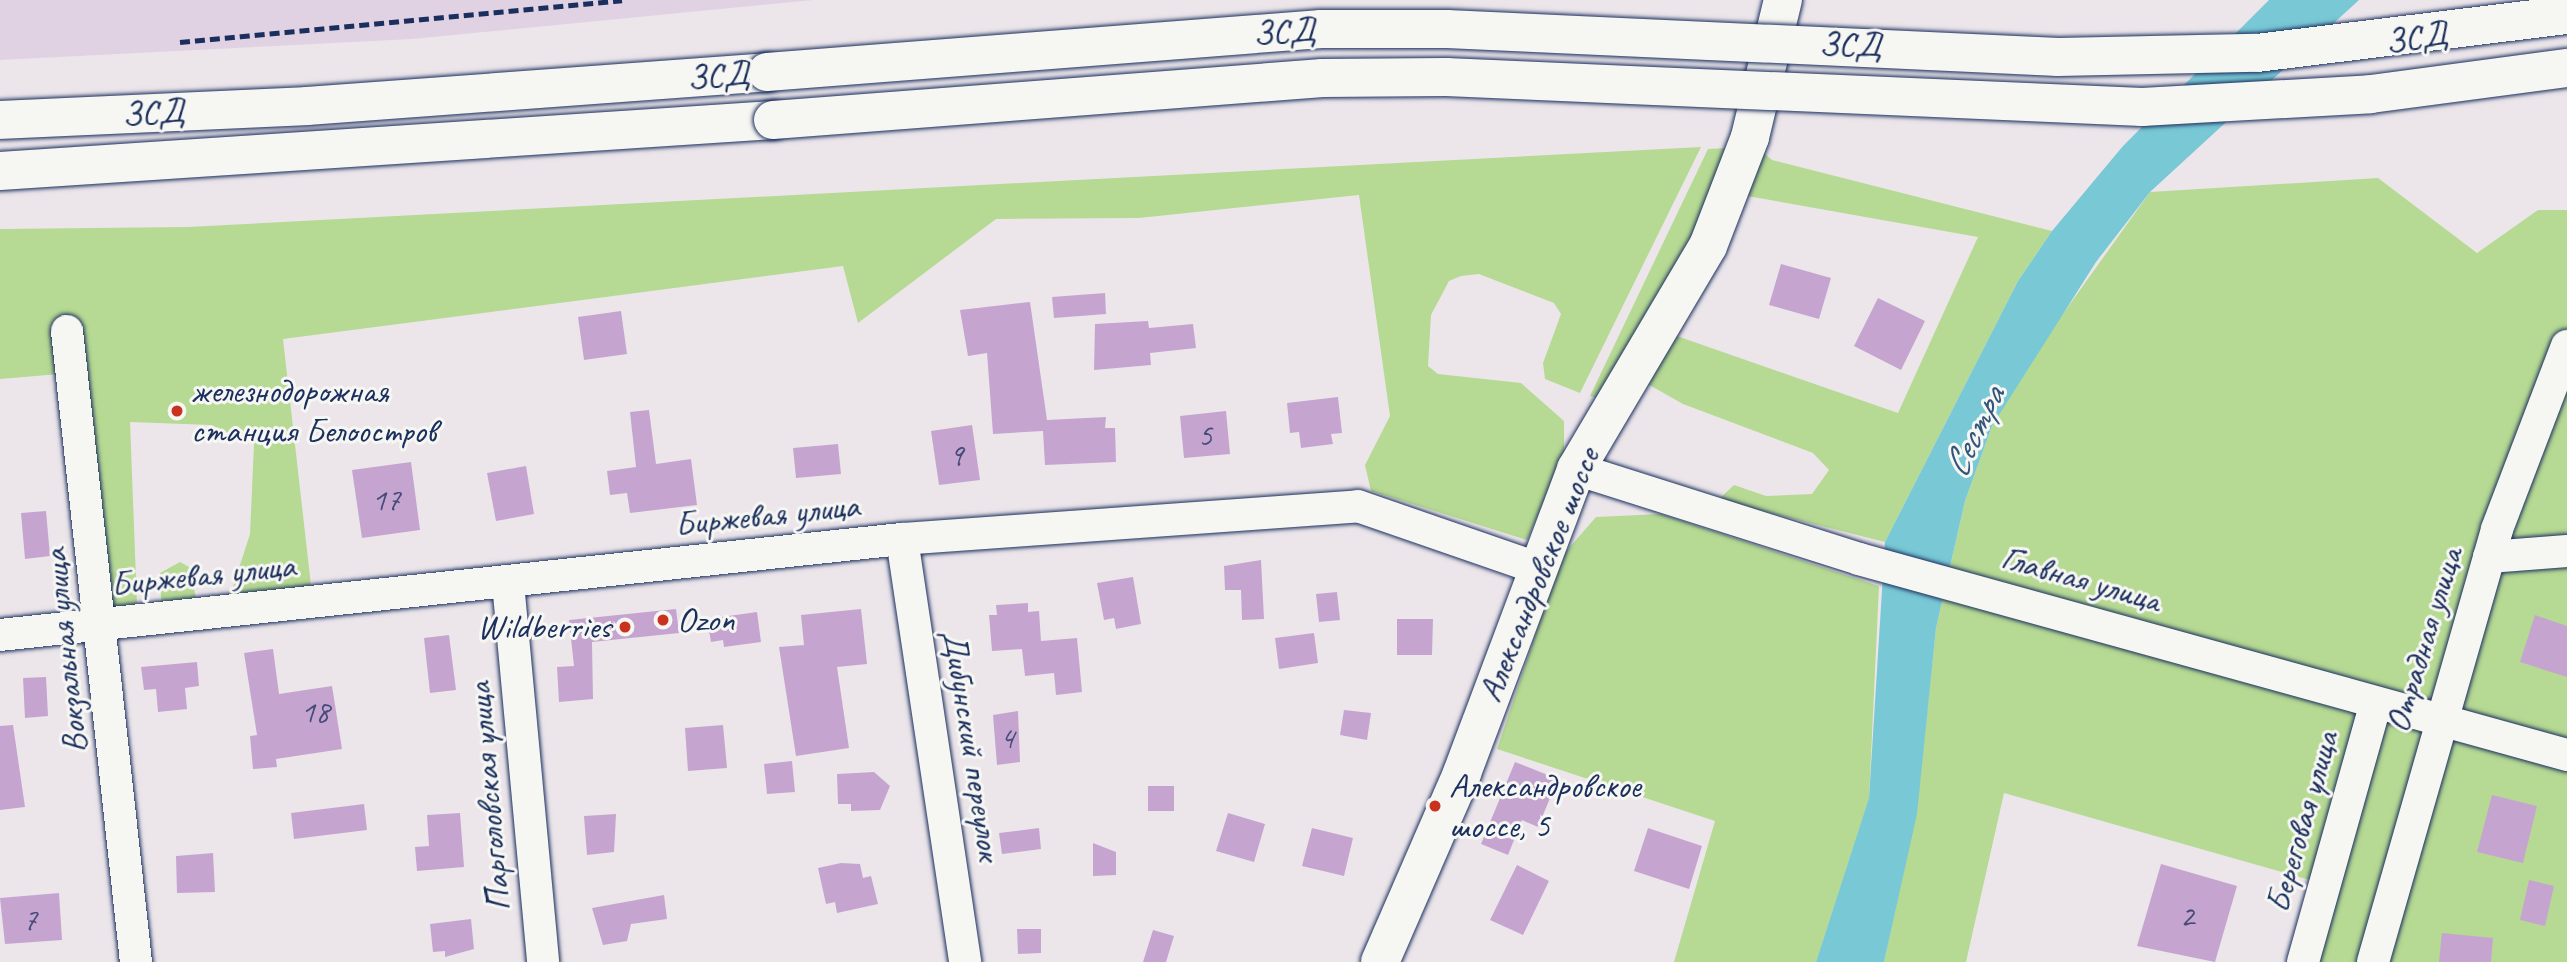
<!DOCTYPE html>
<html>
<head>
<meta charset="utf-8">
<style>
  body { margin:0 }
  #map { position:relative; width:2567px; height:962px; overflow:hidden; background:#ece6eb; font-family:Caveat,sans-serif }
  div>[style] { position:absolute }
  .built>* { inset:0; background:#e0d2e3 }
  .green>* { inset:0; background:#b6d993 }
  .water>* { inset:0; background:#79c8d6 }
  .building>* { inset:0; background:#c5a5d0 }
  .roads { filter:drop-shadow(0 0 2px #1b2f5e) drop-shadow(0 0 2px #1b2f5e) }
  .street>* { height:32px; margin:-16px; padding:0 16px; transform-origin:16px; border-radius:16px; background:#f6f6f2 }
  .secondary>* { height:38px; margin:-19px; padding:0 19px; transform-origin:19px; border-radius:19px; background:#f6f6f2 }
  .highway>* { height:38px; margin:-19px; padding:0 19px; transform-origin:19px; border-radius:19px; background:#f6f6f2 }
  .rail>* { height:5px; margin-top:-2.5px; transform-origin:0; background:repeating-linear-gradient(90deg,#1b2f5e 0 10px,transparent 0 15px) }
  .bridges { filter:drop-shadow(0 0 2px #1b2f5e) drop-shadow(0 0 2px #1b2f5e) }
  .highway-bridge>* { height:38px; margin:-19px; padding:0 19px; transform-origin:19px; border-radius:19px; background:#f6f6f2 }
  .dots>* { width:19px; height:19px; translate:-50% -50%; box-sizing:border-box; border:4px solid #f6f6f2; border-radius:50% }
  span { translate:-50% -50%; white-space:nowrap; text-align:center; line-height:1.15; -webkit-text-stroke:6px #f6f6f2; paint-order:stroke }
  .number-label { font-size:32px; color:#464c7a }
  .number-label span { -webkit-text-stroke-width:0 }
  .street-label { font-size:35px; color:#1b2f5e }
  .poi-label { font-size:35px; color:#1b2f5e }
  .left { translate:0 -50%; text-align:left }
  .right { translate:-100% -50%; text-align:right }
  .water-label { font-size:37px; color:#32557c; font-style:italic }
</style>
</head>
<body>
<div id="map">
  <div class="built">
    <i style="clip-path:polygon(0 0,813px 0,412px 39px,0 60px)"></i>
  </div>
  <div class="green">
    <i style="clip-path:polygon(evenodd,1749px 141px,1772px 160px,2052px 231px,2018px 281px,1885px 542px,1718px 500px,1734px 485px,1766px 496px,1812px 494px,1829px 470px,1813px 453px,1683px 404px,1630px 374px,1749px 141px,1742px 195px,1978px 237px,1898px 413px,1674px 335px,1742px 195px)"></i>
    <i style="clip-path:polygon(1701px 147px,1580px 393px,1545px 379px,1543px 363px,1561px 314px,1554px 303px,1479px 274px,1461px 276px,1449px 281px,1431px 315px,1428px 366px,1438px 374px,1521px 383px,1564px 421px,1564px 456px,1527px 540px,1371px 491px,1365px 465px,1390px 416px,1359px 195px,1139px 218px,996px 219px,858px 323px,843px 266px,283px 339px,313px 603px,230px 596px,250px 534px,254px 444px,211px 425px,130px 422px,137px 605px,106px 623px,71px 373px,0 379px,0 229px,188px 227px)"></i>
    <i style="clip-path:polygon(1727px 148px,1689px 247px,1597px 398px,1590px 396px,1708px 149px)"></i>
    <i style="clip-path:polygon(2378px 178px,2477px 253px,2538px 210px,2567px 210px,2567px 962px,2302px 962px,2324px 884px,2004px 793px,1966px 962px,1884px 962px,1916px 814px,1936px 628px,1965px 501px,1992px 426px,2040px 346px,2150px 192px)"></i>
    <i style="clip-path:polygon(1661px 514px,1879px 586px,1869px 799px,1816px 962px,1674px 962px,1715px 821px,1497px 749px,1562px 556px,1596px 517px)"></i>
    <i style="clip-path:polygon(180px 562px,189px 567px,196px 598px,161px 601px,160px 573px)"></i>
  </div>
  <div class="water">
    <i style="clip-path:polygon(2269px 0,2359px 0,2150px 192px,2096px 262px,1992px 426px,1965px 501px,1936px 628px,1917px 814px,1884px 962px,1816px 962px,1869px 798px,1885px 542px,2018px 281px,2052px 231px,2123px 146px)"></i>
  </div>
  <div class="building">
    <i style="clip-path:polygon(1781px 264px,1831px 278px,1819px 319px,1769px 305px)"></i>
    <i style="clip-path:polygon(1105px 293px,1106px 314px,1054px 318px,1052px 297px)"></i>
    <i style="clip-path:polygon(1878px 298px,1925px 321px,1901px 370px,1854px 346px)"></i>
    <i style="clip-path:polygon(1030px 302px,1047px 420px,1106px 417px,1105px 428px,1115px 428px,1116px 462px,1045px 465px,1043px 431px,993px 434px,987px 353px,968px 356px,960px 310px)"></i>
    <i style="clip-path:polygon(621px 311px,627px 354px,584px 360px,578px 317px)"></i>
    <i style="clip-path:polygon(1148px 321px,1149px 328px,1193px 324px,1196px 348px,1150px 353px,1151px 365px,1094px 370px,1095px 324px)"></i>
    <i style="clip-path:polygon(1338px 397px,1342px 433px,1331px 434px,1333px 444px,1301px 448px,1299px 432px,1290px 433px,1287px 403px)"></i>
    <i style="clip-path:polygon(649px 410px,656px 464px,691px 459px,697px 505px,630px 513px,627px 493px,610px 495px,607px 471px,636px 467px,630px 412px)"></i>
    <i style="clip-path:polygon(1226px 411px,1230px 454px,1184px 458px,1180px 416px)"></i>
    <i style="clip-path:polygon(972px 425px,980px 480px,939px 485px,931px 431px)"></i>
    <i style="clip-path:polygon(838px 444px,841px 474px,796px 478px,793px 448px)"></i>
    <i style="clip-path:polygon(411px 462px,420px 530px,362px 538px,352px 470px)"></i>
    <i style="clip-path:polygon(526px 466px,534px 514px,496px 521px,487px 473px)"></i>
    <i style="clip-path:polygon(46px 511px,50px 556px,25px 559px,21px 513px)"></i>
    <i style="clip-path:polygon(1261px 560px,1264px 619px,1242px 620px,1241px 590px,1225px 590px,1224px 566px)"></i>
    <i style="clip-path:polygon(1133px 577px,1141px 624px,1116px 629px,1114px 618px,1104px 620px,1097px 583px)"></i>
    <i style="clip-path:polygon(1337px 592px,1340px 620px,1319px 622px,1316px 594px)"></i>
    <i style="clip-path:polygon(1028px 603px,1028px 612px,1039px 611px,1041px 641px,1077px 638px,1082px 692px,1056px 695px,1054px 673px,1025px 676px,1022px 649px,992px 651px,989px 615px,997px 615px,996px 605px)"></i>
    <i style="clip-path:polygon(676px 609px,679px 633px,592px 642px,593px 699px,559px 702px,557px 667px,574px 666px,569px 620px)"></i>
    <i style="clip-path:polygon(861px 609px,867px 664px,837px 667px,849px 748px,796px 756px,779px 647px,804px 645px,801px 615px)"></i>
    <i style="clip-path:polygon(757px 612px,761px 642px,724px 647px,723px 640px,711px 642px,707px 619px)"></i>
    <i style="clip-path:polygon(2535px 615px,2567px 626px,2567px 677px,2520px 662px)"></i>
    <i style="clip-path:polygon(1397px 619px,1433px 619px,1432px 655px,1397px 655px)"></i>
    <i style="clip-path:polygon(1314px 633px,1318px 663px,1279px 669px,1275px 638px)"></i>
    <i style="clip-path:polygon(449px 635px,456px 690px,430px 693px,424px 638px)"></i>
    <i style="clip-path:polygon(273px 649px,279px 694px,332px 686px,342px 749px,276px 759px,277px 767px,253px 769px,250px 736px,257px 735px,244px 653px)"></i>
    <i style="clip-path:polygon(197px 662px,199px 686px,185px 688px,187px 709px,158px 712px,156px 689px,144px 690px,141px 667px)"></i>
    <i style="clip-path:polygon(46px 677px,48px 716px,25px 718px,23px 678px)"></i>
    <i style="clip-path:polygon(1344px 710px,1371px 713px,1367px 740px,1340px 735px)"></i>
    <i style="clip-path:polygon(1018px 711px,1020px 762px,997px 765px,993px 715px)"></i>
    <i style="clip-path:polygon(13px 725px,25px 807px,0 810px,0 726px)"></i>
    <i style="clip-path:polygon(723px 725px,727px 768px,688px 771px,685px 728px)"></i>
    <i style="clip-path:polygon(792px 761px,795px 792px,767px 794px,764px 764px)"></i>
    <i style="clip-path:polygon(1515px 762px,1558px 779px,1538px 827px,1522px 820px,1508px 855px,1481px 844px)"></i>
    <i style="clip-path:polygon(874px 772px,890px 786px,880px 810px,851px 811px,851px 804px,838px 804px,837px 774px)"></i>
    <i style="clip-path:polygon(1148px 786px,1174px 786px,1174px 811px,1148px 811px)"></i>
    <i style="clip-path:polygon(2492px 795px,2537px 806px,2523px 863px,2477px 852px)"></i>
    <i style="clip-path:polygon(364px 804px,367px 830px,294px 839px,291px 813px)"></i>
    <i style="clip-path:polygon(460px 813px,464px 867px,417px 871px,415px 847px,429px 846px,427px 815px)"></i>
    <i style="clip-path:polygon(1228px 813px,1265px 824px,1254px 862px,1216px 851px)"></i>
    <i style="clip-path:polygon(616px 814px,614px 852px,587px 855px,584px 816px)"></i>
    <i style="clip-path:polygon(1039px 828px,1041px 849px,1002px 854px,999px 833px)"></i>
    <i style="clip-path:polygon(1312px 828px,1353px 838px,1344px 876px,1302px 866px)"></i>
    <i style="clip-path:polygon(1648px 828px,1702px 846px,1689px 889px,1634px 871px)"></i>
    <i style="clip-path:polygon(1093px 843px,1116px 852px,1116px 875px,1093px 876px)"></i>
    <i style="clip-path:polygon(213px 853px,215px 892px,177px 893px,176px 856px)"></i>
    <i style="clip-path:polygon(841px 863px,860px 864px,863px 878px,871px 876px,878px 904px,837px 913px,835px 902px,826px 904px,818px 868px)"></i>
    <i style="clip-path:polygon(2161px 864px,2237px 886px,2215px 962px,2137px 946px)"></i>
    <i style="clip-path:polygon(1517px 865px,1549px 881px,1523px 935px,1490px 920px)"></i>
    <i style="clip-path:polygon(2529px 880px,2554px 886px,2545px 926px,2520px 920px)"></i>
    <i style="clip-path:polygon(59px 893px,62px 940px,5px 944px,0 898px)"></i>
    <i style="clip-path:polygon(664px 895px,667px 919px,631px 924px,627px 941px,603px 945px,592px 908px)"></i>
    <i style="clip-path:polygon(471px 919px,474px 949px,445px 957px,445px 951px,433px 952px,430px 924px)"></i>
    <i style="clip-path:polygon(1017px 929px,1041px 929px,1041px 953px,1018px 954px)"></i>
    <i style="clip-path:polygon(1153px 930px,1174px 936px,1166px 962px,1143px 962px)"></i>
    <i style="clip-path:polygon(2442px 933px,2493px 938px,2491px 962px,2439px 962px)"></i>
  </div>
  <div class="roads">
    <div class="street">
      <i style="left:67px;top:331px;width:635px;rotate:83.76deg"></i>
      <i style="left:1576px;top:469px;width:297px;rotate:17.6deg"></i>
      <i style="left:1859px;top:559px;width:735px;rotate:15.47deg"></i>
      <i style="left:902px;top:539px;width:428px;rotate:81.5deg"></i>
      <i style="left:2489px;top:557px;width:78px;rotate:-4.4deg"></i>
      <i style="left:508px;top:583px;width:381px;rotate:84.7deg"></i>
      <i style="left:0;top:635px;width:907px;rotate:-6.08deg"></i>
      <i style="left:902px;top:539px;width:457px;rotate:-4.1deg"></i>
      <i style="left:1358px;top:506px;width:186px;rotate:19.1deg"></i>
      <i style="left:2303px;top:962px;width:269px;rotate:-74.3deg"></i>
      <i style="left:2373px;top:962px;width:450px;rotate:-74deg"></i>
      <i style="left:2497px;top:529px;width:196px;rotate:-69.1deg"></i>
    </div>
    <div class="secondary">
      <i style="left:1380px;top:962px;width:206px;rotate:-66.5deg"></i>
      <i style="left:1462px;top:773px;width:325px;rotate:-69.4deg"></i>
      <i style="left:1576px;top:469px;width:259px;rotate:-59.4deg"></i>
      <i style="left:1708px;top:246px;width:117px;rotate:-68.9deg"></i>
      <i style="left:1750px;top:137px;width:141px;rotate:-76.5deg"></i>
    </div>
    <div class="highway">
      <i style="left:0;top:120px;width:307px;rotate:-2.6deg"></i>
      <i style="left:307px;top:106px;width:461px;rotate:-4.2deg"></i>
      <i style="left:0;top:171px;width:775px;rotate:-3.77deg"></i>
    </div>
  </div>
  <div class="rail">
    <i style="left:180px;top:42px;width:444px;rotate:-5.4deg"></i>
  </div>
  <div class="bridges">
    <div class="highway-bridge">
      <i style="left:767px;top:72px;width:556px;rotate:-4.44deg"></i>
      <i style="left:1321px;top:29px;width:126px"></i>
      <i style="left:1447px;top:29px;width:612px;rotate:2.62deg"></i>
      <i style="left:2058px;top:57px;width:199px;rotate:-1.2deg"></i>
      <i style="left:2257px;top:53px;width:312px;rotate:-7deg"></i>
      <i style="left:773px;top:120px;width:551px;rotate:-4.37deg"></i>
      <i style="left:1322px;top:78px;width:124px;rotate:-0.5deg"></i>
      <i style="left:1446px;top:77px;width:697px;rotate:2.47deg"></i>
      <i style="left:2142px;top:107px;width:229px;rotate:-3.2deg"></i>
      <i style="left:2371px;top:94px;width:198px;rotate:-7.6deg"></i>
    </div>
  </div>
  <div class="dots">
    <i style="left:177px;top:411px;background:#c8321e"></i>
    <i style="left:663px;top:620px;background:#c8321e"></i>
    <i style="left:625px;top:627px;background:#c8321e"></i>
    <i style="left:1435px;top:806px;background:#c8321e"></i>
  </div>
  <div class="number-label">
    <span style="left:1205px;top:435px">5</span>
    <span style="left:956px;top:455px">9</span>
    <span style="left:386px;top:500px">17</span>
    <span style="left:315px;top:712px">18</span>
    <span style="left:1007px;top:738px">4</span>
    <span style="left:2187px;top:916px">2</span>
    <span style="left:30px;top:920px">7</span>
  </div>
  <div class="street-label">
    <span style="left:1284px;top:32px;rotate:-3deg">ЗСД</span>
    <span style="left:2416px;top:38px;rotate:-8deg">ЗСД</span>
    <span style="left:1850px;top:45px;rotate:2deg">ЗСД</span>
    <span style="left:718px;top:76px;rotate:-4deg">ЗСД</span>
    <span style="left:153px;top:113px;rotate:-3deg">ЗСД</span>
    <span style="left:767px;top:515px;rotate:-6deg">Биржевая улица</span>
    <span style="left:203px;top:575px;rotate:-6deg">Биржевая улица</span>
    <span style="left:1539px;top:575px;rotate:-68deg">Александровское шоссе</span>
    <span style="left:2081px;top:579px;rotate:16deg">Главная улица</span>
    <span style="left:2424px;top:640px;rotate:-73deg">Отрадная улица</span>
    <span style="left:65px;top:651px;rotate:-96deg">Вокзальная улица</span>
    <span style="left:972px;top:745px;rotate:81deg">Дибунский переулок</span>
    <span style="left:489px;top:797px;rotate:-95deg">Парголовская улица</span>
    <span style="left:2302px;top:822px;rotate:-74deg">Береговая улица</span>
  </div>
  <div class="poi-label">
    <span class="left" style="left:191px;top:411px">железнодорожная<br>станция Белоостров</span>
    <span class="left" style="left:677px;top:620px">Ozon</span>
    <span class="right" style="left:611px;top:627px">Wildberries</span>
    <span class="left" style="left:1449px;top:806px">Александровское<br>шоссе, 5</span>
  </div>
  <div class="water-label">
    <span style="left:1974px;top:432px;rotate:-64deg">Сестра</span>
  </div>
</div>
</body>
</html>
